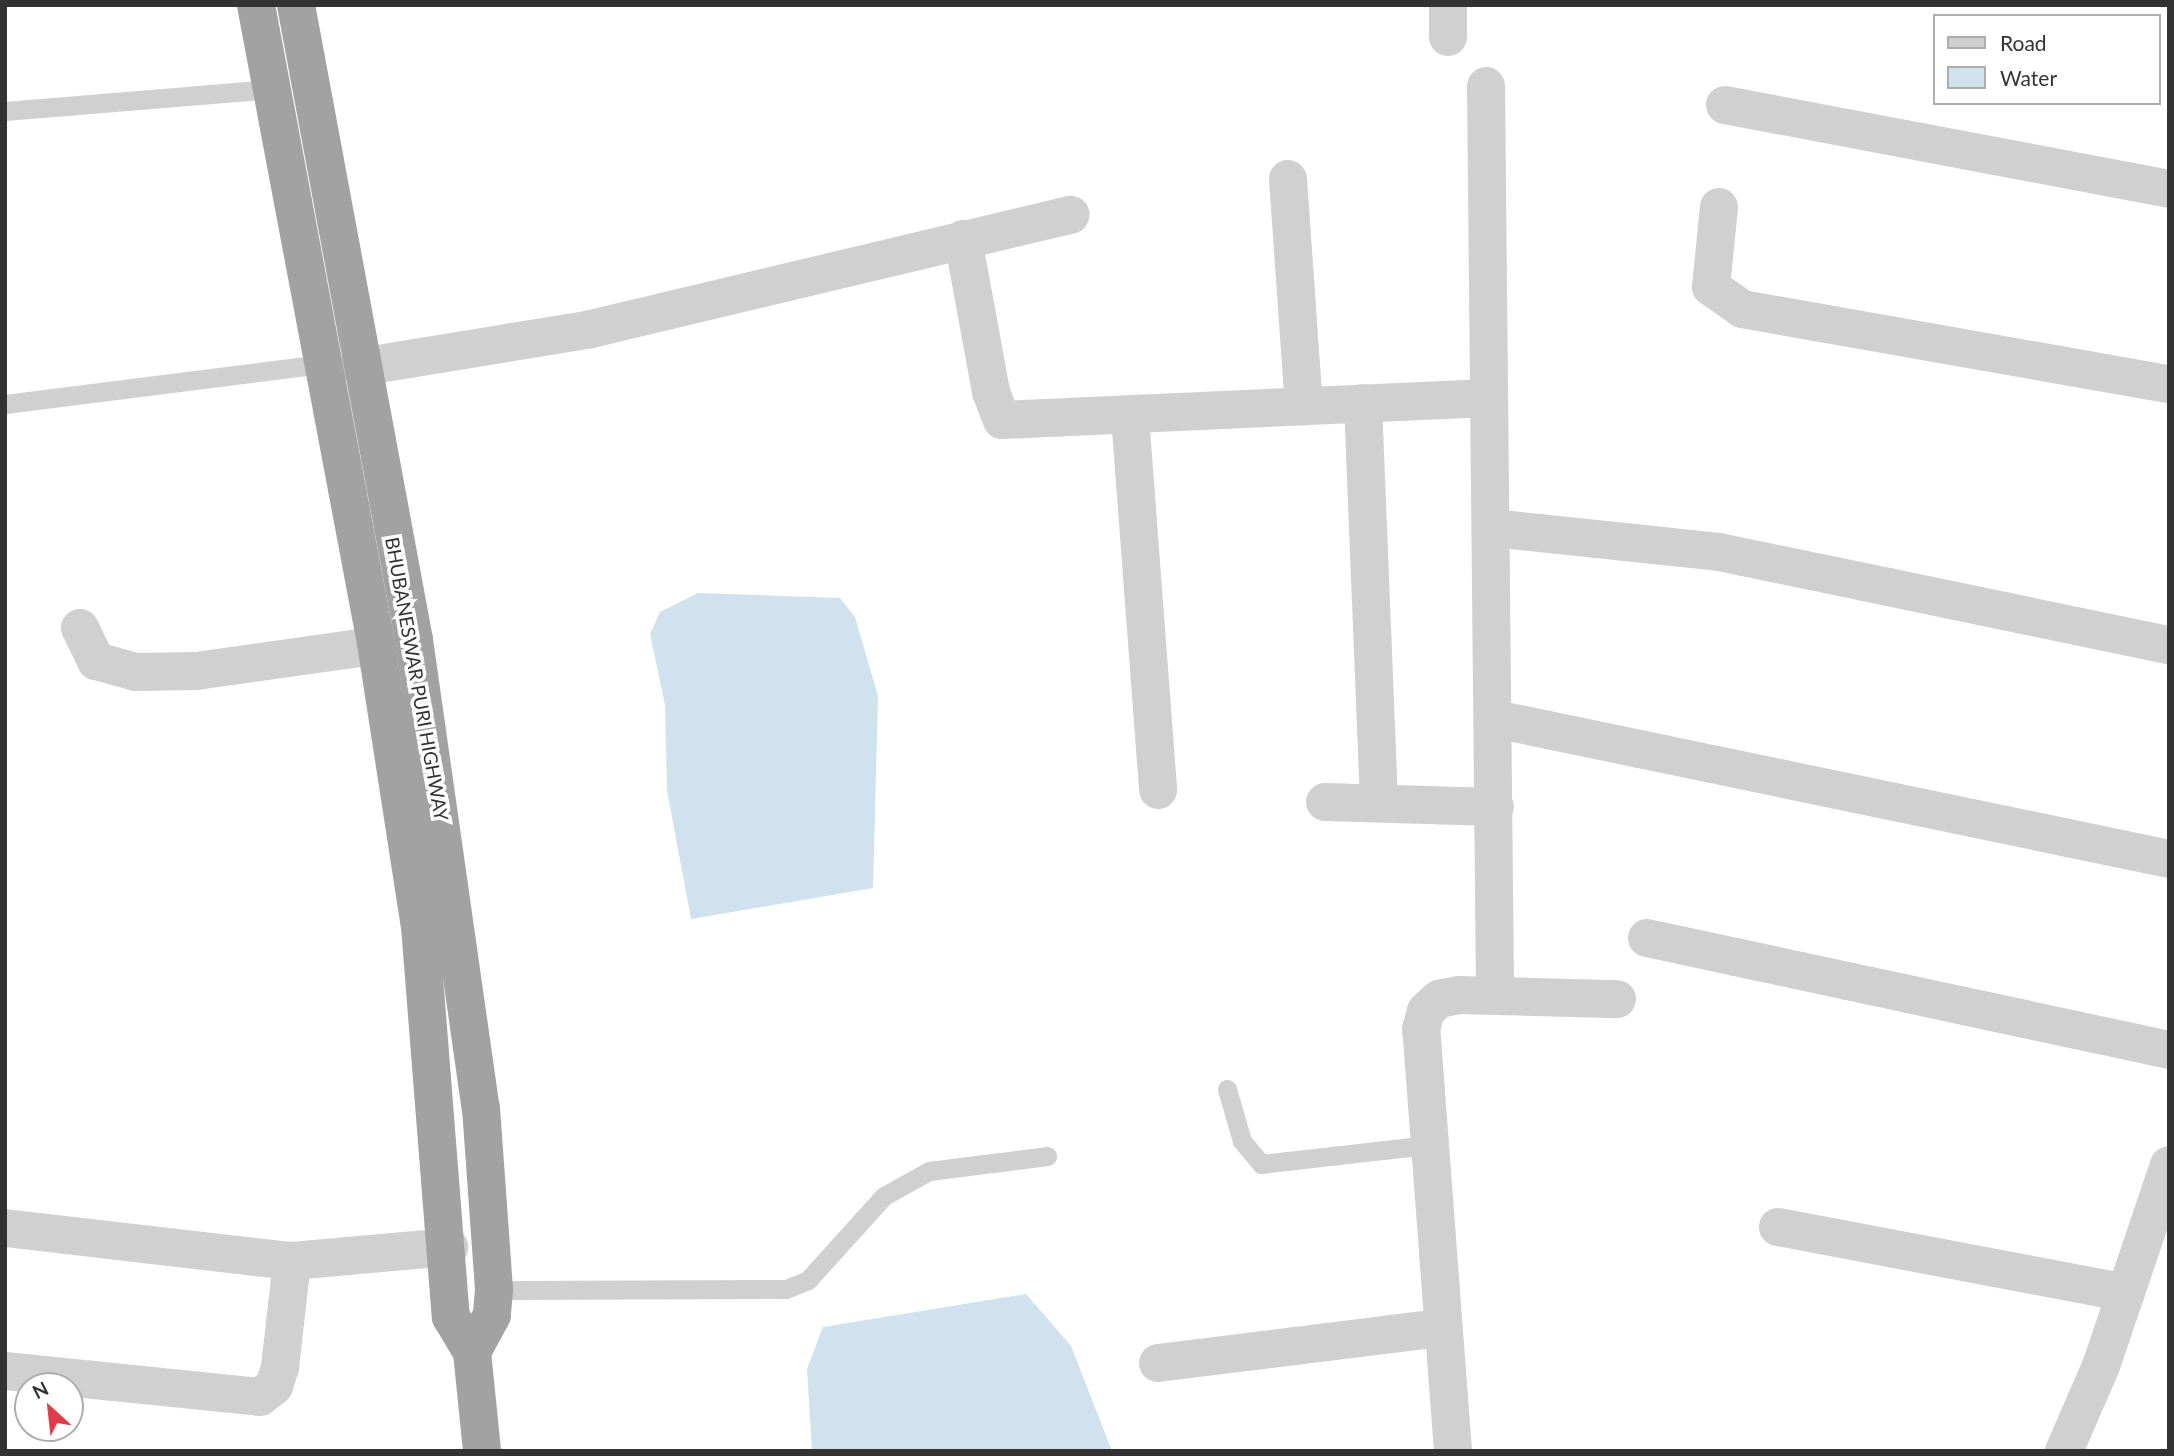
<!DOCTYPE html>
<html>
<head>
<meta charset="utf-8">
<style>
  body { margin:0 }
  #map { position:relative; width:2174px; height:1456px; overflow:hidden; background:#fff; font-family:Lato,sans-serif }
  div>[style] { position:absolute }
  .water>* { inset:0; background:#cfe2ee }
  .service>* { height:19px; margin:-9.5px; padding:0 9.5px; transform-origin:9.5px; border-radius:9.5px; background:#d0d0d0 }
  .minor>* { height:38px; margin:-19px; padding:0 19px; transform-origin:19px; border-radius:19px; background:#d0d0d0 }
  .trunk>* { height:38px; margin:-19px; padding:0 19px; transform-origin:19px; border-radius:19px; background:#a2a2a2 }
  span { translate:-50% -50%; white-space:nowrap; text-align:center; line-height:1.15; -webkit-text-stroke:7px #fff; paint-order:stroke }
  .street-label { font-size:19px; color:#333 }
  .frame { position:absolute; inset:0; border:7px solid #333; pointer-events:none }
  .legend { position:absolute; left:1933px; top:14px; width:228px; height:91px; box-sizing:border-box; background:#fff; border:2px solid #adadad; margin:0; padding:9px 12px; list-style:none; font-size:21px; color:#333 }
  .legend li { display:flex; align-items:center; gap:14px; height:35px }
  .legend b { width:35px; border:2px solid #adadad }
  .north { position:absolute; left:14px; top:1372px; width:70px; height:70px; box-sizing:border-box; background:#fff; border:2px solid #adadad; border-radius:50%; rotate:333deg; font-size:19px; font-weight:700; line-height:28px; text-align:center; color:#333 }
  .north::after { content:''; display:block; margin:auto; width:24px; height:32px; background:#e63946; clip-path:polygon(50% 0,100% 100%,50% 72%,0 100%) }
</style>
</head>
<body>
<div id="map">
  <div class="water">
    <i style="clip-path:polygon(698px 593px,840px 598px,855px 617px,878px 696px,873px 888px,691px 919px,667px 790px,665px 705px,650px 634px,660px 612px)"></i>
    <i style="clip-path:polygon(1026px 1294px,1071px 1346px,1112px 1451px,812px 1451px,807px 1369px,823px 1327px)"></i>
  </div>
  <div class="service">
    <i style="left:5px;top:111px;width:267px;rotate:-4.7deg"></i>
    <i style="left:5px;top:404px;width:319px;rotate:-7.2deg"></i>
    <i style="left:1227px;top:1089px;width:54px;rotate:73.9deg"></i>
    <i style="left:1242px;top:1141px;width:30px;rotate:50deg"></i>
    <i style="left:1261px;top:1164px;width:169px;rotate:-6.5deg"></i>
    <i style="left:494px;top:1290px;width:292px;rotate:-0.2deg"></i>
    <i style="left:786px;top:1289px;width:24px;rotate:-22deg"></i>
    <i style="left:808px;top:1280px;width:113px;rotate:-47.9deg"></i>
    <i style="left:884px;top:1196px;width:51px;rotate:-29.1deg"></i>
    <i style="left:929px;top:1171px;width:119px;rotate:-7.2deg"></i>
  </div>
  <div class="minor">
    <i style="left:1448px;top:37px;width:32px;rotate:-90deg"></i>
    <i style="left:1486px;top:86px;width:910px;rotate:89.43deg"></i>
    <i style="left:1725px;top:105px;width:452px;rotate:10.7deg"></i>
    <i style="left:1288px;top:179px;width:228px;rotate:86deg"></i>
    <i style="left:1719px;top:207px;width:80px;rotate:95.7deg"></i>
    <i style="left:1711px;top:287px;width:38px;rotate:35deg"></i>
    <i style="left:1742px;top:309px;width:434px;rotate:10deg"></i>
    <i style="left:963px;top:239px;width:156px;rotate:79.6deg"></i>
    <i style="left:991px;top:392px;width:30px;rotate:69deg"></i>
    <i style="left:1002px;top:420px;width:487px;rotate:-2.6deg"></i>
    <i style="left:360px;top:367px;width:234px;rotate:-9.3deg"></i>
    <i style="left:591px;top:329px;width:493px;rotate:-13.4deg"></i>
    <i style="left:1363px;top:403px;width:399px;rotate:87.7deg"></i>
    <i style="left:1130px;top:416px;width:375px;rotate:85.7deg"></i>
    <i style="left:1491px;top:528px;width:229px;rotate:6deg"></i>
    <i style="left:1719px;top:552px;width:460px;rotate:11.7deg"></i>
    <i style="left:80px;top:628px;width:37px;rotate:64deg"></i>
    <i style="left:96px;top:661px;width:41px;rotate:15.4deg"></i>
    <i style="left:136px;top:672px;width:60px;rotate:-1deg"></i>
    <i style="left:196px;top:671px;width:216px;rotate:-8deg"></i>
    <i style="left:1495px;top:719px;width:688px;rotate:11.73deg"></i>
    <i style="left:1325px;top:802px;width:170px;rotate:1.7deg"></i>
    <i style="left:1647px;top:938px;width:534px;rotate:12.11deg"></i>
    <i style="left:1778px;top:1227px;width:354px;rotate:10.7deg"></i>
    <i style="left:5px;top:1228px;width:289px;rotate:6.6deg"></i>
    <i style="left:292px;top:1261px;width:158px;rotate:-5.1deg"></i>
    <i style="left:1158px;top:1363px;width:285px;rotate:-7.1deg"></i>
    <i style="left:5px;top:1371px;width:256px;rotate:5.8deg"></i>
    <i style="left:260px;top:1397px;width:18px;rotate:-38deg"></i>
    <i style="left:274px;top:1386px;width:20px;rotate:-72deg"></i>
    <i style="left:280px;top:1367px;width:107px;rotate:-83.5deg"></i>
    <i style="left:1453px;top:1451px;width:423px;rotate:-94.3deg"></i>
    <i style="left:1421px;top:1029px;width:19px;rotate:-74deg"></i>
    <i style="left:1426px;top:1011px;width:18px;rotate:-43deg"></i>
    <i style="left:1439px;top:999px;width:20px;rotate:-11deg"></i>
    <i style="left:1459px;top:995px;width:158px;rotate:1.5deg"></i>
    <i style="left:2064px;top:1451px;width:93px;rotate:-66.5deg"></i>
    <i style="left:2101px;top:1366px;width:212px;rotate:-71.3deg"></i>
  </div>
  <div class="trunk">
    <i style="left:256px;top:5px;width:649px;rotate:79.35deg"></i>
    <i style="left:376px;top:643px;width:286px;rotate:81.2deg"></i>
    <i style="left:420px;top:926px;width:392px;rotate:85.5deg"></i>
    <i style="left:451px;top:1317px;width:41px;rotate:59deg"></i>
    <i style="left:472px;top:1352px;width:100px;rotate:84.2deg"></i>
    <i style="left:296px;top:5px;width:646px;rotate:79.47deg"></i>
    <i style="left:414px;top:640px;width:473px;rotate:81.9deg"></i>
    <i style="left:481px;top:1108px;width:182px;rotate:85.9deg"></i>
    <i style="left:494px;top:1290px;width:25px;rotate:95deg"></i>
    <i style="left:492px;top:1315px;width:42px;rotate:118.4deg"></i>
  </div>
  <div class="street-label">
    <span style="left:417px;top:679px;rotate:80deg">BHUBANESWAR PURI HIGHWAY</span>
  </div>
  <div class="frame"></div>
  <ul class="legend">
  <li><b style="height:9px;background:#d0d0d0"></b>Road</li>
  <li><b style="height:19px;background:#cfe2ee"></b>Water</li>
  </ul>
  <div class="north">N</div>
</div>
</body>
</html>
